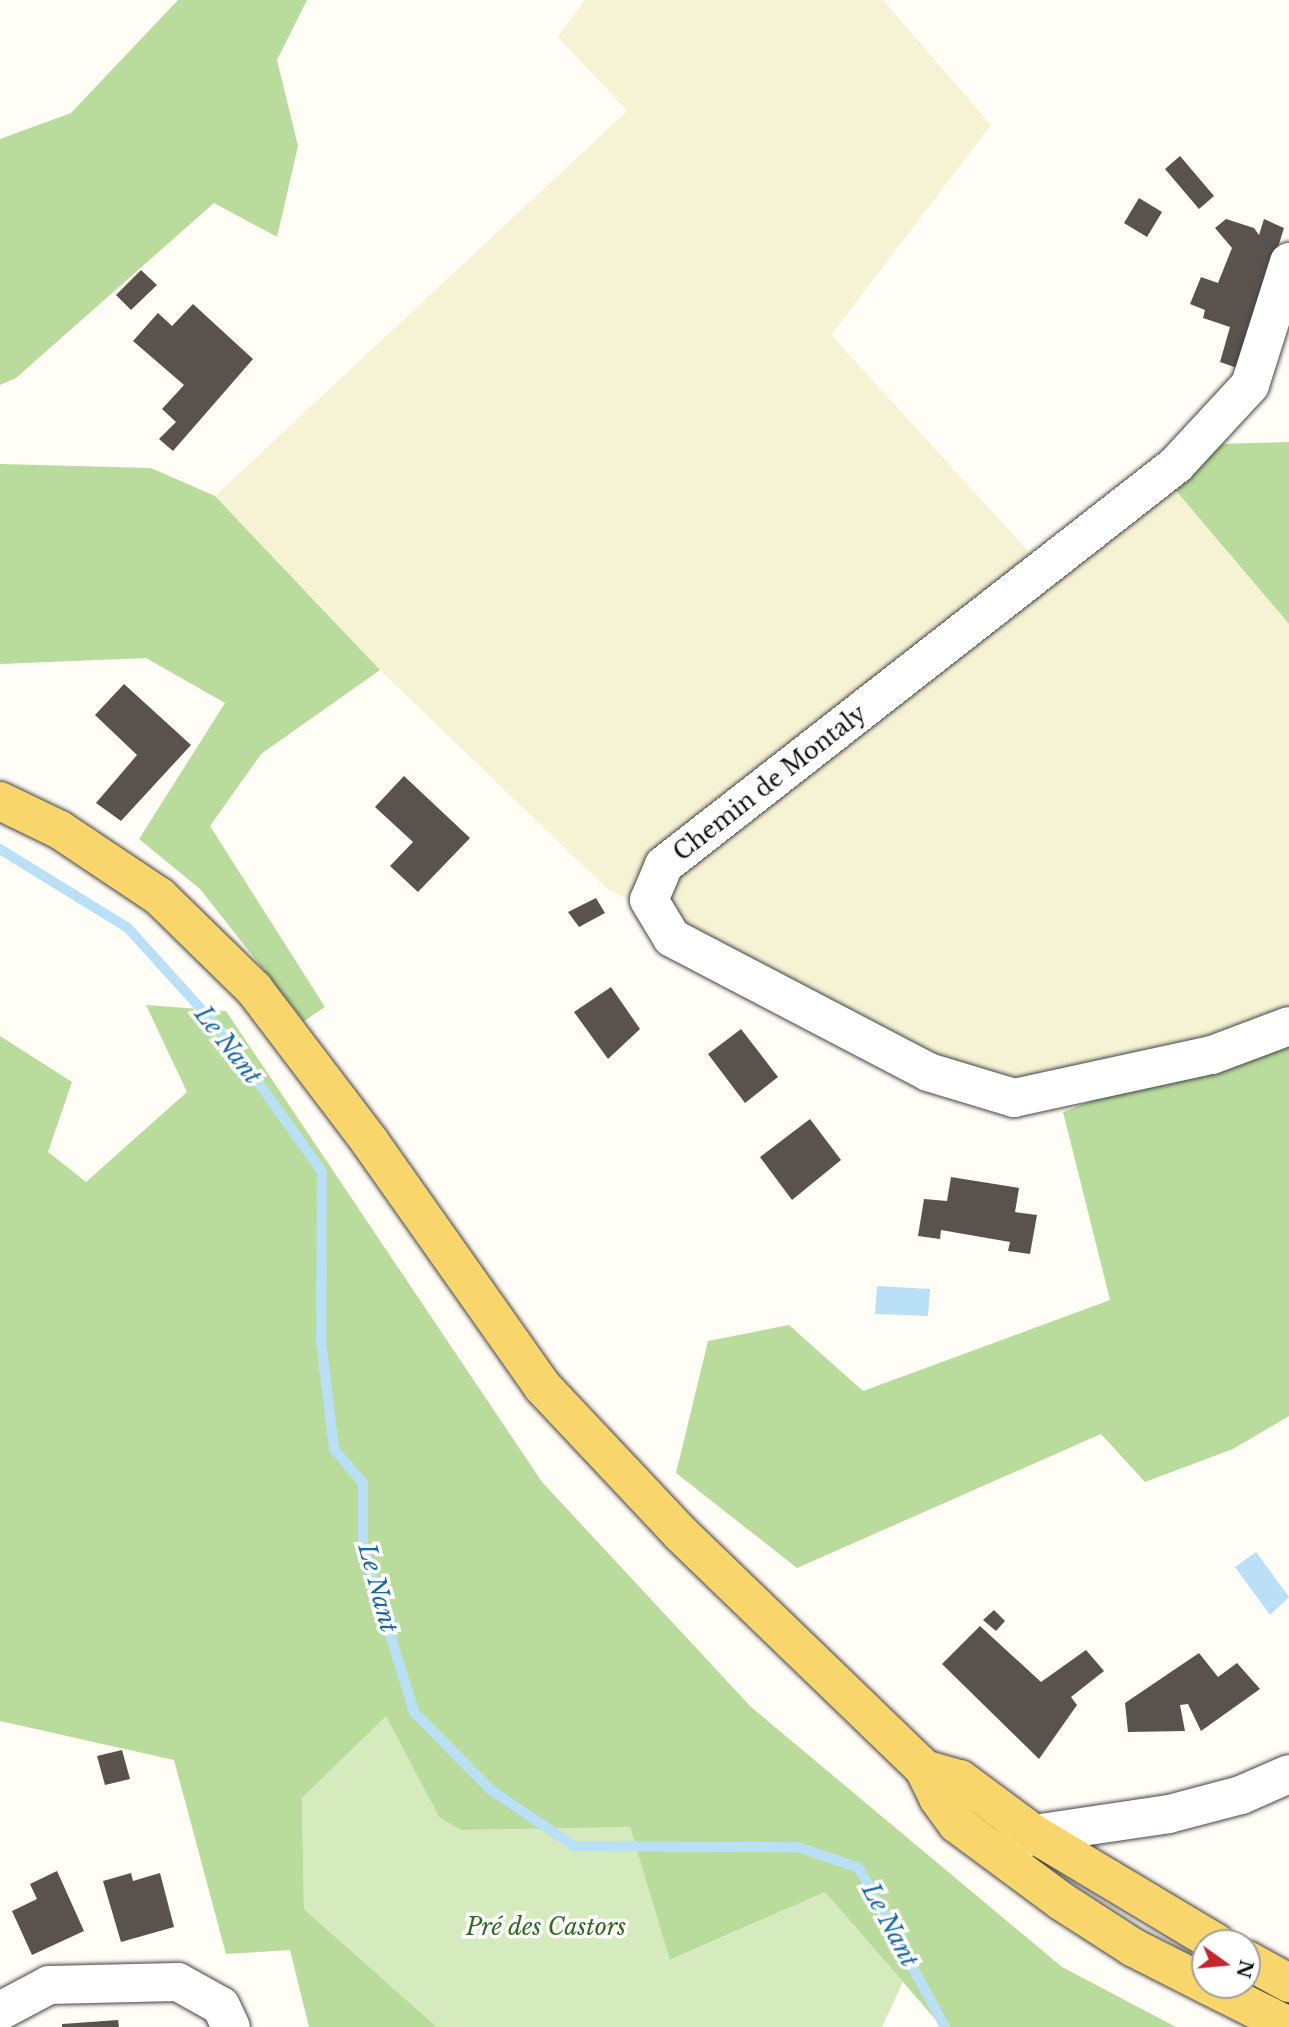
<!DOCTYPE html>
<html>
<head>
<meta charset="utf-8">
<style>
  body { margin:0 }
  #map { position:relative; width:1289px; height:2027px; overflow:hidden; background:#fffdf5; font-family:"Libre Baskerville",serif }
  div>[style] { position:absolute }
  .farmland>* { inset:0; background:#f6f3d4 }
  .green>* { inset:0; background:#d5ebbd }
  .forest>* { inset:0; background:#b9dc9c }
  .water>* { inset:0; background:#b9e0f7 }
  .stream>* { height:10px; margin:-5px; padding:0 5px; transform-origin:5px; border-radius:5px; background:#b9e0f7 }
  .building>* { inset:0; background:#5a524d }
  .roads { filter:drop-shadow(0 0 2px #444) drop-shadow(0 0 2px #444) }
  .minor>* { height:38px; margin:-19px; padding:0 19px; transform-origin:19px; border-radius:19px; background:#fff }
  .tertiary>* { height:38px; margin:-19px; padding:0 19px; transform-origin:19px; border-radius:19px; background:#fff }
  .primary>* { height:38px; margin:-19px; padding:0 19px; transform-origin:19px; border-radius:19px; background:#f9d66b }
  span { translate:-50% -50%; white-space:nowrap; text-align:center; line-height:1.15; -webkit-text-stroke:7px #fff; paint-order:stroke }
  .street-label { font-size:23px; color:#111 }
  .park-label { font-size:23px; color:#2f6b1f; font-style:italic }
  .water-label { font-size:24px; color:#1768a6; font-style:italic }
  .north { position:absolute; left:1191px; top:1929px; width:70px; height:70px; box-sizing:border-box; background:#fff; border:2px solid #a0a0a0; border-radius:50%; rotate:105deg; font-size:19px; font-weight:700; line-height:28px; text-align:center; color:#111 }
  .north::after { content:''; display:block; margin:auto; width:24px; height:32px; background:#c4262e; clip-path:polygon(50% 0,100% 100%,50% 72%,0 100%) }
</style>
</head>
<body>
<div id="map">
  <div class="farmland">
    <i style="clip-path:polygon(585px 0,883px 0,991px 125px,831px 335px,1051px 576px,1172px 486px,1289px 624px,1289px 1010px,1180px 1051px,1031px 1079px,956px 1068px,606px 888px,380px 670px,215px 496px,627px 111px,558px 37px)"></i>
  </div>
  <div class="green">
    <i style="clip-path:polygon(386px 1715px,439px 1817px,461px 1830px,630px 1827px,671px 1960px,825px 1892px,903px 1982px,882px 2027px,437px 2027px,304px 1909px,302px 1798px)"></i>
  </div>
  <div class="forest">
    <i style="clip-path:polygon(178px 0,307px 0,277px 60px,298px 146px,277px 237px,214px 203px,16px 378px,0 385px,0 139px,71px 113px)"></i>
    <i style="clip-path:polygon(1289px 442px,1289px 624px,1172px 486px,1217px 444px)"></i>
    <i style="clip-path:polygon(0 464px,151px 468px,215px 496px,380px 670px,261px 754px,210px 826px,325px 1007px,304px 1021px,200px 889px,139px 839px,225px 703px,146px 658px,0 664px)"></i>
    <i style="clip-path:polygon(146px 1005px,226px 1011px,542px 1482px,751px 1707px,1062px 1967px,1176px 2027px,942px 2027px,825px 1892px,670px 1960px,630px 1827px,461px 1830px,439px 1817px,386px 1716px,302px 1798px,304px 1909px,437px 2027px,309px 2027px,290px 1950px,226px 1954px,174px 1760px,0 1721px,0 1036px,72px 1082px,48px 1152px,86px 1182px,187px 1092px)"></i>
    <i style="clip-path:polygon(1289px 1026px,1289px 1416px,1233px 1449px,1145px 1482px,1101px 1434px,797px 1568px,676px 1473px,708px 1341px,789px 1325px,863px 1391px,1110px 1300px,1063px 1112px)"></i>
  </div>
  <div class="water">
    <i style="clip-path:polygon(877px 1286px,930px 1289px,928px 1316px,875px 1314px)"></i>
    <i style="clip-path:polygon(1256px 1552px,1289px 1597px,1270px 1615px,1235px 1567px)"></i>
  </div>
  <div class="stream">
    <i style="left:0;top:849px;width:150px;rotate:31.7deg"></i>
    <i style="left:128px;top:928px;width:142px;rotate:47.9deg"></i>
    <i style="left:223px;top:1033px;width:171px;rotate:54.5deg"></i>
    <i style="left:322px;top:1172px;width:168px;rotate:90.3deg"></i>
    <i style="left:321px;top:1340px;width:110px;rotate:83.2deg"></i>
    <i style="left:334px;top:1449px;width:45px;rotate:49.5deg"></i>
    <i style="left:363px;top:1483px;width:63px;rotate:90deg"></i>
    <i style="left:363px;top:1546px;width:174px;rotate:72.9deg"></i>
    <i style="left:414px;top:1712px;width:110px;rotate:45.4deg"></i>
    <i style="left:491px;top:1790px;width:100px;rotate:34deg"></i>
    <i style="left:574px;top:1846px;width:224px;rotate:0.3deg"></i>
    <i style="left:798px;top:1847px;width:65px;rotate:19deg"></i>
    <i style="left:859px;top:1868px;width:181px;rotate:61.6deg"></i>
  </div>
  <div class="building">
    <i style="clip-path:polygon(1180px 156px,1214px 196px,1199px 209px,1165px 169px)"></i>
    <i style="clip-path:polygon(1139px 198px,1162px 212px,1147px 237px,1124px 223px)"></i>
    <i style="clip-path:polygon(1226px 219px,1254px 228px,1259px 235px,1264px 219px,1284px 228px,1240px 369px,1220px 362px,1230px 327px,1203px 318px,1205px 310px,1190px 304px,1201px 277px,1218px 283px,1232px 248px,1215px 228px)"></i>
    <i style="clip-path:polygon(141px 270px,157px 285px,131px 310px,116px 295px)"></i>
    <i style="clip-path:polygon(193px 304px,253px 359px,173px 451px,159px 439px,176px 422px,162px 409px,184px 385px,133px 341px,158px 313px,172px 326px)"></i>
    <i style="clip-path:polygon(124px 684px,191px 745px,121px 821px,96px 803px,137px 755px,95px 715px)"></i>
    <i style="clip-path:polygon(404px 776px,470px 838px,418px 892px,390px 866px,413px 842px,375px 807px)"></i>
    <i style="clip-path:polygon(596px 898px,605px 913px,579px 927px,568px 912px)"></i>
    <i style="clip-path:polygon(611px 987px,640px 1029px,608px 1059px,574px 1012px)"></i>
    <i style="clip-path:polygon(741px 1029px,778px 1077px,745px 1103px,708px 1054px)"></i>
    <i style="clip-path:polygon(810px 1119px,841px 1160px,792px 1200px,760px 1157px)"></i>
    <i style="clip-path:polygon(951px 1177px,1019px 1188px,1015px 1212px,1037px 1215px,1030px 1254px,1008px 1251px,1010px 1242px,941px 1230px,940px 1239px,918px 1236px,924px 1199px,947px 1201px)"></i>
    <i style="clip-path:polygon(994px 1610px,1005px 1621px,996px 1631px,983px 1620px)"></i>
    <i style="clip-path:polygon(980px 1626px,1041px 1682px,1086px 1650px,1104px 1671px,1071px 1697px,1077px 1705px,1039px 1759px,942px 1664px)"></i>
    <i style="clip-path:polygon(1199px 1653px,1218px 1677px,1237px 1663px,1260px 1689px,1201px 1731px,1188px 1704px,1180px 1705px,1185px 1731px,1128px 1732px,1125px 1703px)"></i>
    <i style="clip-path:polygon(122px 1750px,130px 1779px,105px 1785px,97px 1756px)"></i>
    <i style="clip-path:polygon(57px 1871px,84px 1931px,32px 1955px,12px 1911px,37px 1899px,30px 1884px)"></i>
    <i style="clip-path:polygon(131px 1873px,133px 1881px,160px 1873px,174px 1927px,121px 1942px,103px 1881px)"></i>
    <i style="clip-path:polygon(118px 2020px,119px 2027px,62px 2027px,62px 2024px)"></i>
  </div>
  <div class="roads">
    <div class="minor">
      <i style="left:1289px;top:262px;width:129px;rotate:107.6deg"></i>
      <i style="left:1250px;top:385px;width:109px;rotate:132.8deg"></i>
      <i style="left:1176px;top:465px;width:650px;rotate:142deg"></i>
      <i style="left:664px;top:865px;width:38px;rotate:113deg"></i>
      <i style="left:649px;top:900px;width:44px;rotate:58.8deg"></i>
      <i style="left:672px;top:938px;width:289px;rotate:27.6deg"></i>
      <i style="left:928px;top:1072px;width:90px;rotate:16.8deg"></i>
      <i style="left:1014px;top:1098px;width:203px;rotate:-12.3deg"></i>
      <i style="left:1212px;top:1055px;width:82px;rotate:-20.6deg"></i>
      <i style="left:0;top:2011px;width:55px;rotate:-28deg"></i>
      <i style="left:49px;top:1985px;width:129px;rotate:-1.3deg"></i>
      <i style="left:178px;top:1982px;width:49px;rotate:29.2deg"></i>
      <i style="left:221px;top:2006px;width:23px;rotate:65deg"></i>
    </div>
    <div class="tertiary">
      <i style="left:1014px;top:1843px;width:22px;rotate:-24deg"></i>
      <i style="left:1034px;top:1834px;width:136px;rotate:-8.4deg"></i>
      <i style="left:1169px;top:1814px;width:74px;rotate:-14.8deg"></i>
      <i style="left:1241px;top:1795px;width:52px;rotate:-23.6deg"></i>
    </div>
    <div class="primary">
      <i style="left:0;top:801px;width:67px;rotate:25.8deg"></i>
      <i style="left:60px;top:830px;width:120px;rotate:33.8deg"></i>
      <i style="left:160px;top:897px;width:132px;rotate:44.4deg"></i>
      <i style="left:254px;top:989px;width:192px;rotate:52.8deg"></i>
      <i style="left:370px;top:1142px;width:299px;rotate:54.8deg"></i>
      <i style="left:542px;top:1386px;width:202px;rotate:46.8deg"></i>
      <i style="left:680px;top:1533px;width:339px;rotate:44deg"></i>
      <i style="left:924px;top:1769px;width:32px;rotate:64deg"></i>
      <i style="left:938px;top:1798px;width:32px;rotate:54deg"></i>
      <i style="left:957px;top:1824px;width:129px;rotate:36.5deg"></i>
      <i style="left:1061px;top:1901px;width:87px;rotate:32.8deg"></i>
      <i style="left:1134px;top:1948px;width:80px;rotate:26.9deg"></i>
      <i style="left:924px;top:1769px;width:37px;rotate:16deg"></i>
      <i style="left:960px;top:1779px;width:92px;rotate:36.6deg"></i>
      <i style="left:1034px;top:1834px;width:212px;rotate:30.9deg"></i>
      <i style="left:1247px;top:1960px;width:48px;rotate:28.7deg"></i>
      <i style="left:1207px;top:1985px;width:92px;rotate:26.6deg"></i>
    </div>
  </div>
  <div class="street-label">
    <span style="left:770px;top:783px;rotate:-38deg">Chemin de Montaly</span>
  </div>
  <div class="park-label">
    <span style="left:546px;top:1927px">Pré des Castors</span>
  </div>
  <div class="water-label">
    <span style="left:228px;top:1045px;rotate:52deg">Le Nant</span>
    <span style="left:378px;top:1588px;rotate:75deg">Le Nant</span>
    <span style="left:890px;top:1925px;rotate:62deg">Le Nant</span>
  </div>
  <div class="north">N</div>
</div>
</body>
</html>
